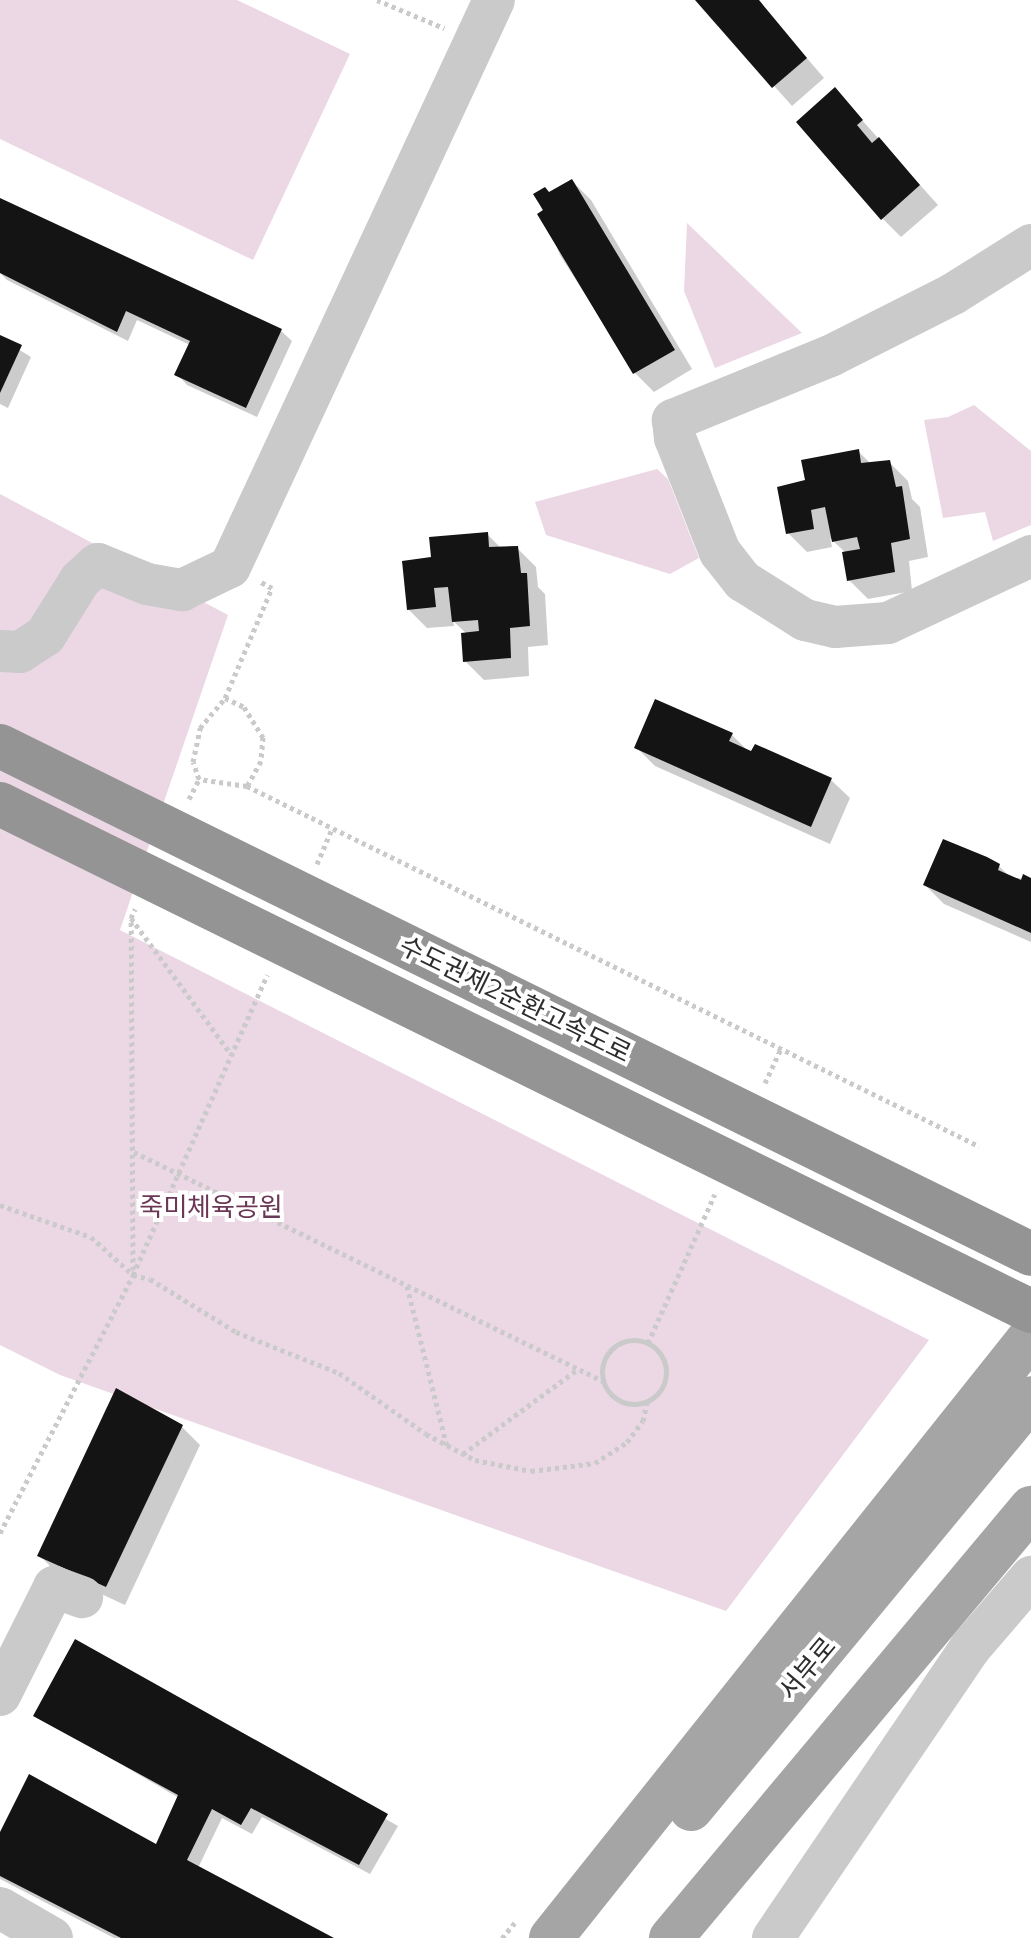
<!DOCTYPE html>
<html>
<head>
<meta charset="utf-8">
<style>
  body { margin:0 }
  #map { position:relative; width:1031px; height:1938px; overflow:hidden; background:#fff; font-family:Montserrat,"Noto Sans KR",sans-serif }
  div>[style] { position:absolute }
  .green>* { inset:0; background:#ecd8e5 }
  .shadow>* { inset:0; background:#0003 }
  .building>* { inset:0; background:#141414 }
  .path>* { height:5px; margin-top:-2.5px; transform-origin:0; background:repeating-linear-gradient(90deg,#cacaca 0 4px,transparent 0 8px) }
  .path>.ring { margin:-2.5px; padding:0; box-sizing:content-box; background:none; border:5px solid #cacaca; border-radius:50% }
  .minor>* { height:42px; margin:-21px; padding:0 21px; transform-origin:21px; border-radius:21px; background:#cacaca }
  .major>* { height:44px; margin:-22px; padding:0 22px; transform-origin:22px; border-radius:22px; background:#a5a5a5 }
  .highway-bridge>* { height:44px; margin:-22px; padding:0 22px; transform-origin:22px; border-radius:22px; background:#949494 }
  span { translate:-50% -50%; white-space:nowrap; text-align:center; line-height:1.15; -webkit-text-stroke:8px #fff; paint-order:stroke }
  .street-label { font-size:26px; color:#2d2d2d }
  .park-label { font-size:26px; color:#6b3756 }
</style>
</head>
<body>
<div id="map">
  <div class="green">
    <i style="clip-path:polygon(0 0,237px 0,350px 54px,253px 260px,0 139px)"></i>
    <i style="clip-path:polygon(687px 223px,802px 333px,715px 368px,684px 291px)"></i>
    <i style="clip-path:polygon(974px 405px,1031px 451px,1031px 525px,993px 541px,985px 512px,943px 518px,924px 420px,948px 417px)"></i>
    <i style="clip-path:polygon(657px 469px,668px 479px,699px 558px,670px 574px,546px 535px,535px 502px)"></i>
    <i style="clip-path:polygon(0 494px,228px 615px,120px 930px,929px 1340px,726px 1611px,60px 1375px,0 1345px)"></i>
  </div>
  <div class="shadow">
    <i style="clip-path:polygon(698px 0,757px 0,824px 78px,792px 106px)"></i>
    <i style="clip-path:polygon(835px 90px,938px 205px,901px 237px,882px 218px)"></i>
    <i style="clip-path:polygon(572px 181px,591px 200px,692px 369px,654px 392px,635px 373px,560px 255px,536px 195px,550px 194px)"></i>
    <i style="clip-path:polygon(0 201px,281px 331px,292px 341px,257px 417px,187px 385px,177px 374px,190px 345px,137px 320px,128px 341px,7px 280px,0 273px)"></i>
    <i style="clip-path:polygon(0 338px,31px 357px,8px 408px,0 404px)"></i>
    <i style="clip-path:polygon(858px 451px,871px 464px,889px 462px,908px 481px,912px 499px,920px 507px,928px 557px,909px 561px,912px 591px,868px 599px,849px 580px,847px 554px,830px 538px,832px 547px,807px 552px,788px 533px,807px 481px,804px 462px)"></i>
    <i style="clip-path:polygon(487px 534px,501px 548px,517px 548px,536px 567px,538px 587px,545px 594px,548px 645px,528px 647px,529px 676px,484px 680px,465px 661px,467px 634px,453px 621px,454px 626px,427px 628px,408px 609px,433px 559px,431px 539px)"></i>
    <i style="clip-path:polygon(732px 735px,749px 752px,831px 780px,850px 798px,830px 844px,655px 766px,636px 747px)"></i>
    <i style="clip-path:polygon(999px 866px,1010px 877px,1031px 880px,1031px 942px,944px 904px,925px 885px)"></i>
    <i style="clip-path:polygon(181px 1426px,200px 1445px,125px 1605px,58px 1574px,39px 1555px)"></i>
    <i style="clip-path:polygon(76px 1642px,398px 1826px,370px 1874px,262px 1817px,252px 1834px,222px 1818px,198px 1868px,330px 1938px,114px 1938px,0 1879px,0 1837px,157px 1847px,179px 1798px,36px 1715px)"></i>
  </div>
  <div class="building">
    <i style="clip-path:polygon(695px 0,759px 0,807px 58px,772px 88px)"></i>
    <i style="clip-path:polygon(835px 87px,863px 120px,857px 125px,872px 143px,879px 137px,920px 185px,881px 220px,796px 122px)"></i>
    <i style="clip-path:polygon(572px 179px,675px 350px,633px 374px,537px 214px,543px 210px,533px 194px,545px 187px,549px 192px)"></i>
    <i style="clip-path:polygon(0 198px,282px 329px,246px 408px,174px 375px,190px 341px,126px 311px,117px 332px,0 273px)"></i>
    <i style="clip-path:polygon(0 335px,22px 345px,0 393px)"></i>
    <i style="clip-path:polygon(859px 449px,861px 463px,890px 460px,896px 487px,902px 486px,910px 539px,891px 543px,895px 572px,847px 581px,842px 552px,860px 549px,857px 537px,832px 542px,825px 507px,811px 510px,814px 529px,786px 534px,777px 487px,805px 480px,801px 460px)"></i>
    <i style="clip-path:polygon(488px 532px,489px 547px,518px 546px,521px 573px,527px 573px,530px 626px,510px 628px,511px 658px,463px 662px,461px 633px,479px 631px,478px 620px,452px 622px,448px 587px,434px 588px,436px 607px,407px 610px,402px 561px,431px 557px,429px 537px)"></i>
    <i style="clip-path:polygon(655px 699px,733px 733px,729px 741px,751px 751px,755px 744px,832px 778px,811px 827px,634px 748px)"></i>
    <i style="clip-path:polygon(943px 839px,987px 857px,1000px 864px,998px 870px,1021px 880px,1023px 874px,1031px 878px,1031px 933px,923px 885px)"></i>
    <i style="clip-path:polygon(116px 1388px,183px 1425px,106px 1587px,37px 1556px)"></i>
    <i style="clip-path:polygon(75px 1639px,388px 1814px,359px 1865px,251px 1808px,241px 1825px,212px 1809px,187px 1860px,334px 1938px,121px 1938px,0 1876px,0 1832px,29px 1774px,156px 1844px,178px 1795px,33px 1716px)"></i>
  </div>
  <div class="path">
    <i style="left:377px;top:0;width:73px;rotate:22.7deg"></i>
    <i style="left:225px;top:698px;width:21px;rotate:25deg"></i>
    <i style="left:244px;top:707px;width:36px;rotate:58deg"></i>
    <i style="left:263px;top:737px;width:24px;rotate:95deg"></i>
    <i style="left:261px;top:761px;width:29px;rotate:119deg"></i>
    <i style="left:247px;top:786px;width:49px;rotate:-171.7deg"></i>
    <i style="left:199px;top:779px;width:18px;rotate:-109deg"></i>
    <i style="left:193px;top:762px;width:35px;rotate:-78deg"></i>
    <i style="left:200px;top:728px;width:39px;rotate:-50deg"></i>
    <i style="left:225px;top:698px;width:120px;rotate:-66.9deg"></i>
    <i style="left:272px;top:588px;width:13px;rotate:-151deg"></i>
    <i style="left:247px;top:786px;width:816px;rotate:26.19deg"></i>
    <i style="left:189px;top:799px;width:22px;rotate:-63deg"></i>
    <i style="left:317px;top:864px;width:38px;rotate:-67deg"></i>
    <i style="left:131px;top:918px;width:169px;rotate:53.7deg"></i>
    <i style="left:765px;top:1083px;width:38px;rotate:-65deg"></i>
    <i style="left:134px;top:1152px;width:522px;rotate:26.03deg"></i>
    <i style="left:0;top:1205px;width:96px;rotate:19.4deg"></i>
    <i style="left:91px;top:1237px;width:57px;rotate:42.1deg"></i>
    <i style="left:133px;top:1275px;width:17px;rotate:13deg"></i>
    <i style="left:150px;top:1279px;width:101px;rotate:31.6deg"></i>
    <i style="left:236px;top:1332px;width:111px;rotate:21.7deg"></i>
    <i style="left:339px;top:1373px;width:106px;rotate:35deg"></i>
    <i style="left:426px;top:1434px;width:55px;rotate:28deg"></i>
    <i style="left:475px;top:1460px;width:57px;rotate:11.1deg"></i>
    <i style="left:531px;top:1471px;width:64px;rotate:-7.1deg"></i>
    <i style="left:595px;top:1463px;width:38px;rotate:-33deg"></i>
    <i style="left:627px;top:1442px;width:26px;rotate:-53deg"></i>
    <i style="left:643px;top:1421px;width:19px;rotate:-78deg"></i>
    <i style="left:133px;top:1270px;width:352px;rotate:-90.3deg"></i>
    <i style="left:131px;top:918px;width:10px;rotate:-66deg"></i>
    <i style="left:407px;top:1286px;width:165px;rotate:76deg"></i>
    <i class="ring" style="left:602px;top:1340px;width:59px;height:59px"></i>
    <i style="left:648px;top:1343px;width:163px;rotate:-65.8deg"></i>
    <i style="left:463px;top:1454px;width:143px;rotate:-36.5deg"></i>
    <i style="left:0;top:1533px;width:290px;rotate:-62.7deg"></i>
    <i style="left:133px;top:1275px;width:329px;rotate:-65.9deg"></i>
    <i style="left:502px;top:1938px;width:23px;rotate:-50deg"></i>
  </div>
  <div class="minor">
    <i style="left:1031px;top:245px;width:92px;rotate:147.9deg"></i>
    <i style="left:953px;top:294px;width:138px;rotate:153.2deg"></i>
    <i style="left:830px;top:356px;width:170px;rotate:157.8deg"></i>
    <i style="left:673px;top:420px;width:18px;rotate:84deg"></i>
    <i style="left:675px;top:438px;width:123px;rotate:68.5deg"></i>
    <i style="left:720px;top:552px;width:37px;rotate:52deg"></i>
    <i style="left:743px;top:581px;width:73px;rotate:32.2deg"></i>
    <i style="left:805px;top:620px;width:31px;rotate:13deg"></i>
    <i style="left:835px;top:627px;width:53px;rotate:-4.3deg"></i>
    <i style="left:888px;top:623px;width:158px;rotate:-25.1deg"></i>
    <i style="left:0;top:651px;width:20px;rotate:3deg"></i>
    <i style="left:20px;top:652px;width:30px;rotate:-33deg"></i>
    <i style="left:45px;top:636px;width:66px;rotate:-58deg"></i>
    <i style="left:80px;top:580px;width:24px;rotate:-42deg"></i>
    <i style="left:98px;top:564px;width:53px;rotate:22.2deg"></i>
    <i style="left:147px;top:584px;width:36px;rotate:10deg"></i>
    <i style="left:182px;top:590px;width:53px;rotate:-25.6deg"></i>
    <i style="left:230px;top:567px;width:625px;rotate:-65.03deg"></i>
    <i style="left:0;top:1695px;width:121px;rotate:-63.4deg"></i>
    <i style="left:54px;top:1587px;width:30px;rotate:20deg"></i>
    <i style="left:0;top:1908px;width:60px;rotate:30deg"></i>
    <i style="left:773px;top:1938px;width:351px;rotate:-55.8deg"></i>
    <i style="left:970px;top:1648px;width:94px;rotate:-49.3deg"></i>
  </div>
  <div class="major">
    <i style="left:691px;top:1809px;width:533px;rotate:-50.4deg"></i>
    <i style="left:551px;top:1938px;width:770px;rotate:-51.43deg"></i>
    <i style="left:671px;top:1938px;width:561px;rotate:-50.06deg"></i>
  </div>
  <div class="highway-bridge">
    <i style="left:0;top:746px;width:1149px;rotate:26.23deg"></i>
    <i style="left:0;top:804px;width:1149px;rotate:26.19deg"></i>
  </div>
  <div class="street-label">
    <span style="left:515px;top:1000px;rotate:26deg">수도권제2순환고속도로</span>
    <span style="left:808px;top:1669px;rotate:-50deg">서부로</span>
  </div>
  <div class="park-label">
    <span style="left:211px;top:1208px">죽미체육공원</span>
  </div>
</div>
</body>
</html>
